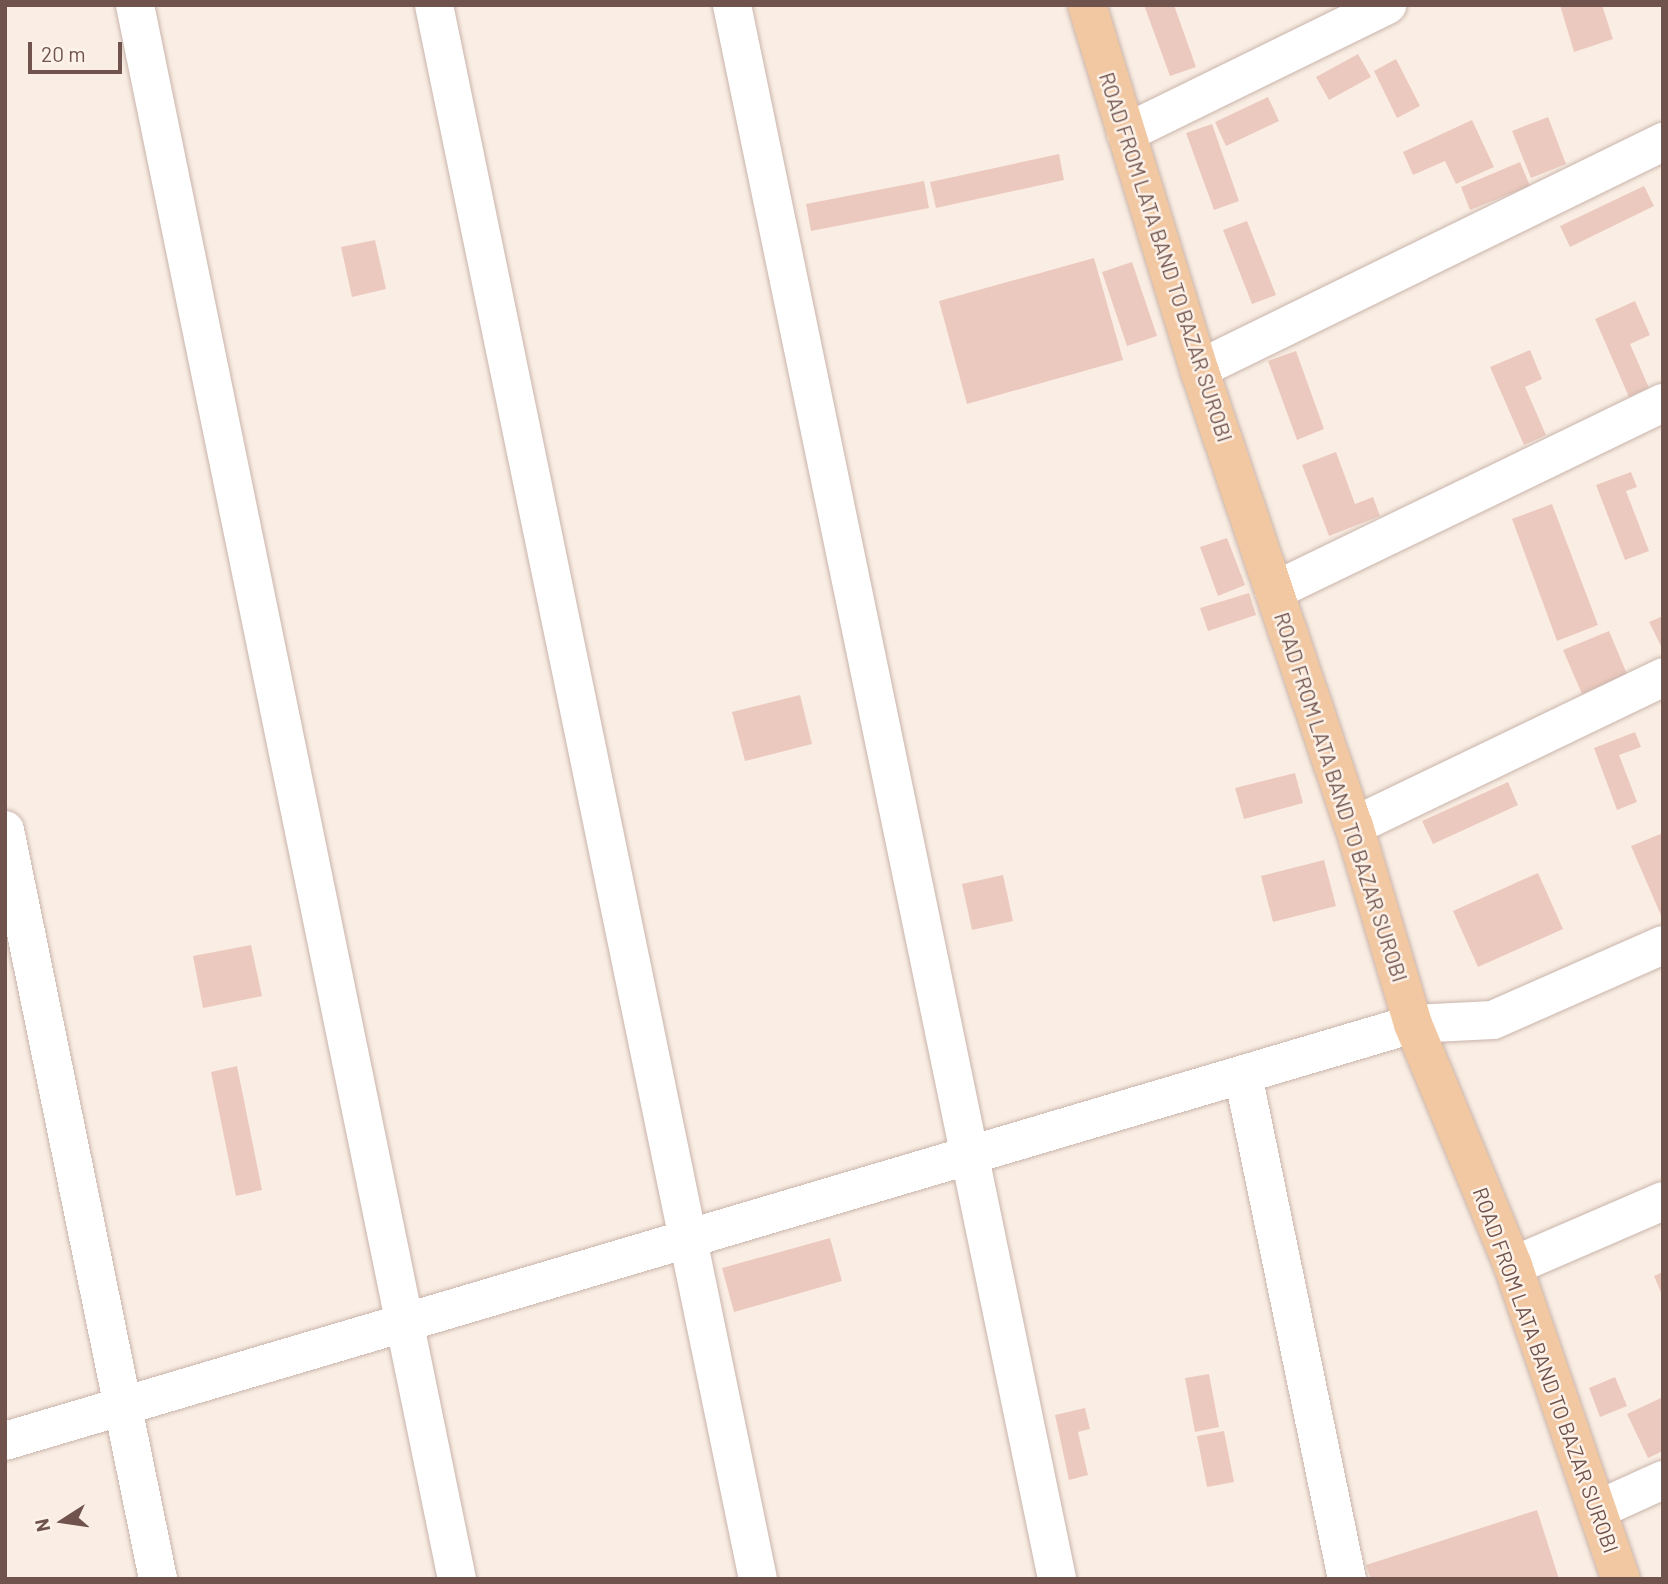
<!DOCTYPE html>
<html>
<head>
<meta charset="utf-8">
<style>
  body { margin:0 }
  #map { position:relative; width:1668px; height:1584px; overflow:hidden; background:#faeee4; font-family:Barlow,sans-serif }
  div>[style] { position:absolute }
  .building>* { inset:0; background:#ecc9be }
  .roads { filter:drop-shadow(0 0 2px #c9b4ab) drop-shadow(0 0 2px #c9b4ab) }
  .minor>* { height:38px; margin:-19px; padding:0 19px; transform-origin:19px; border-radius:19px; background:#fff }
  .major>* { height:38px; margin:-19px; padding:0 19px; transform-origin:19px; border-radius:19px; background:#f2c8a2 }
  span { translate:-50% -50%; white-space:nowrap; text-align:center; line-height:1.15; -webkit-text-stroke:5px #fdf2e9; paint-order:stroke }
  .street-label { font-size:21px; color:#6f534c }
  .frame { position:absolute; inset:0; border:7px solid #6f534c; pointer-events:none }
  .north { position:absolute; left:28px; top:1486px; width:70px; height:70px; -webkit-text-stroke:5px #fdf2e9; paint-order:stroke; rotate:258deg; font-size:19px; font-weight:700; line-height:28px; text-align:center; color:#6f534c }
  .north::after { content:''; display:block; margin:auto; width:24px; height:32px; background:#6f534c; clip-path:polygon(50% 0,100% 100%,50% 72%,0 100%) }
  .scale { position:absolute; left:28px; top:42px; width:94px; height:32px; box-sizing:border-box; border:4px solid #6f534c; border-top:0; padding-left:9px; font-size:21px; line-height:24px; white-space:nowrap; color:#6f534c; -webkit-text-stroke:5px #fdf2e9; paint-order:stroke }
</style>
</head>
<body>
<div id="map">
  <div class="building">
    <i style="clip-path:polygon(1144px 5px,1174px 5px,1196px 67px,1170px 76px)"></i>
    <i style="clip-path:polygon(1560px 5px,1602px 5px,1613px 39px,1574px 52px)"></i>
    <i style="clip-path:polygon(1358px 54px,1371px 77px,1329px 100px,1316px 77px)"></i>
    <i style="clip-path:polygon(1396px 59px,1420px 106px,1397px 118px,1374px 71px)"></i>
    <i style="clip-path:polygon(1268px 97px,1279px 121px,1226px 146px,1215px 122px)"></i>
    <i style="clip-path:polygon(1548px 117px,1566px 164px,1531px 178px,1512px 131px)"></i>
    <i style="clip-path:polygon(1472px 120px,1494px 167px,1456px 184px,1445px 161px,1413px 175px,1403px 152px)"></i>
    <i style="clip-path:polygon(1212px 124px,1239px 201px,1214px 210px,1186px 133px)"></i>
    <i style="clip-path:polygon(1059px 154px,1064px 180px,936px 208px,930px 182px)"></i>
    <i style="clip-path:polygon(1520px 162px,1530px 186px,1470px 210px,1461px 187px)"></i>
    <i style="clip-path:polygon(924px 181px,929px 208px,811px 231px,806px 204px)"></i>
    <i style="clip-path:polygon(1644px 186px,1654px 206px,1570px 247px,1560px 226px)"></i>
    <i style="clip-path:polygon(1247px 221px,1276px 295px,1252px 304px,1223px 230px)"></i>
    <i style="clip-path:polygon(375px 240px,386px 289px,352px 297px,341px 247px)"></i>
    <i style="clip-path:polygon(1094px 258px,1123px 360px,967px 404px,939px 301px)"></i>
    <i style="clip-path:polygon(1132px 262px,1157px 336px,1127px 346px,1102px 272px)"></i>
    <i style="clip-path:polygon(1635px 301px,1650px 335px,1630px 344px,1649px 388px,1629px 397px,1595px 319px)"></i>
    <i style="clip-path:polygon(1530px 350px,1542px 379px,1525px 387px,1546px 435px,1524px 445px,1490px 367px)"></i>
    <i style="clip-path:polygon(1296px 351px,1324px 429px,1297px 440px,1268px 361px)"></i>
    <i style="clip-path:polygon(1336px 452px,1355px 504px,1373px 497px,1380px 516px,1329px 536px,1302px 465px)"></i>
    <i style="clip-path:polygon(1631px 472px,1637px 487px,1626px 491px,1649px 551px,1625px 560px,1596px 485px)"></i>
    <i style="clip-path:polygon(1552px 504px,1598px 625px,1557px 641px,1512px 519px)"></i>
    <i style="clip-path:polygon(1227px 538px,1245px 585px,1218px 596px,1200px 547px)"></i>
    <i style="clip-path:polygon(1249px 593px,1256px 615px,1208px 631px,1200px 608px)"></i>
    <i style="clip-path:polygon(1663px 616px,1663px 650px,1649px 622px)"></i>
    <i style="clip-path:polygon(1609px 631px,1627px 674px,1582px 694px,1563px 650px)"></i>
    <i style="clip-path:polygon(800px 695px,812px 744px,745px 761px,732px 712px)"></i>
    <i style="clip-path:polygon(1635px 732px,1641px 747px,1619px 755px,1637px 802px,1617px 810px,1594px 748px)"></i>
    <i style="clip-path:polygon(1295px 773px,1303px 803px,1244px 819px,1235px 788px)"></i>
    <i style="clip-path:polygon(1508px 782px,1518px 805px,1433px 844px,1422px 821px)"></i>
    <i style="clip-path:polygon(1663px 833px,1663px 920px,1631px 846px)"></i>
    <i style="clip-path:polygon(1324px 860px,1336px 906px,1273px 922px,1261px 876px)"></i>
    <i style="clip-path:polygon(1538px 873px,1563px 929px,1478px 967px,1453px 911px)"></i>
    <i style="clip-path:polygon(1003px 875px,1013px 921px,972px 930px,962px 884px)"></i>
    <i style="clip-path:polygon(251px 945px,262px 996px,203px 1008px,193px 956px)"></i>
    <i style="clip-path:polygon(237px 1066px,262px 1190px,236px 1196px,211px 1072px)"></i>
    <i style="clip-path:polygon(830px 1238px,842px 1281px,734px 1312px,722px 1268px)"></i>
    <i style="clip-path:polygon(1663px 1272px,1663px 1297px,1654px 1276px)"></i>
    <i style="clip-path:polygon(1209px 1374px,1219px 1427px,1195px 1432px,1185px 1378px)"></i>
    <i style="clip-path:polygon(1615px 1377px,1627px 1406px,1600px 1417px,1589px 1388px)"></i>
    <i style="clip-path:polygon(1663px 1397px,1663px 1451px,1648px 1458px,1627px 1414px)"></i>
    <i style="clip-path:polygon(1085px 1408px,1090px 1429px,1078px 1432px,1088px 1475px,1069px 1480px,1055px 1415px)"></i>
    <i style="clip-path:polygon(1224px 1431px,1234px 1482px,1207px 1487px,1197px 1436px)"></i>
    <i style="clip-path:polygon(1537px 1510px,1559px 1579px,1371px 1579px,1366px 1565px)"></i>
  </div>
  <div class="roads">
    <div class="minor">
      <i style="left:135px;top:5px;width:1607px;rotate:78.44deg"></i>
      <i style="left:434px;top:5px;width:1607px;rotate:78.37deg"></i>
      <i style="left:732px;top:5px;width:1607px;rotate:78.33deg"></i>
      <i style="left:1126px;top:133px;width:291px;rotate:-26.1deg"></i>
      <i style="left:1199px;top:369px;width:517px;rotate:-26.07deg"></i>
      <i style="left:1274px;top:591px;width:432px;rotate:-25.8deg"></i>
      <i style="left:1354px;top:826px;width:343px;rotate:-25.7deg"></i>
      <i style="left:5px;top:830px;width:764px;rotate:78.45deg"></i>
      <i style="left:1243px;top:1075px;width:515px;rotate:78.34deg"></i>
      <i style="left:1513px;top:1266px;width:163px;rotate:-23.4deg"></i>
      <i style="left:5px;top:1441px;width:1468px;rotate:-16.5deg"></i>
      <i style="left:1413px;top:1024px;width:80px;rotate:-2.9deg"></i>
      <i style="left:1493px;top:1020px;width:186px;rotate:-23.8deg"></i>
      <i style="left:1599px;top:1509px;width:70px;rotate:-24.4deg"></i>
    </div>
    <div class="major">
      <i style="left:1087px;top:5px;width:381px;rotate:72.9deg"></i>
      <i style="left:1199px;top:369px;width:483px;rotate:71.3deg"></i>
      <i style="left:1354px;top:826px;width:207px;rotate:73.4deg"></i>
      <i style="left:1413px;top:1024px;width:262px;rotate:67.5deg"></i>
      <i style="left:1513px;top:1266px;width:331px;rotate:71deg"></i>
    </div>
  </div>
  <div class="street-label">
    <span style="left:1166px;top:257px;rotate:72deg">ROAD FROM LATA BAND TO BAZAR SUROBI</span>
    <span style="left:1341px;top:797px;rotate:72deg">ROAD FROM LATA BAND TO BAZAR SUROBI</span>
    <span style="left:1546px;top:1370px;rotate:70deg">ROAD FROM LATA BAND TO BAZAR SUROBI</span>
  </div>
  <div class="frame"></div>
  <div class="north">N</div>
  <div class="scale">20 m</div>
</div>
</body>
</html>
